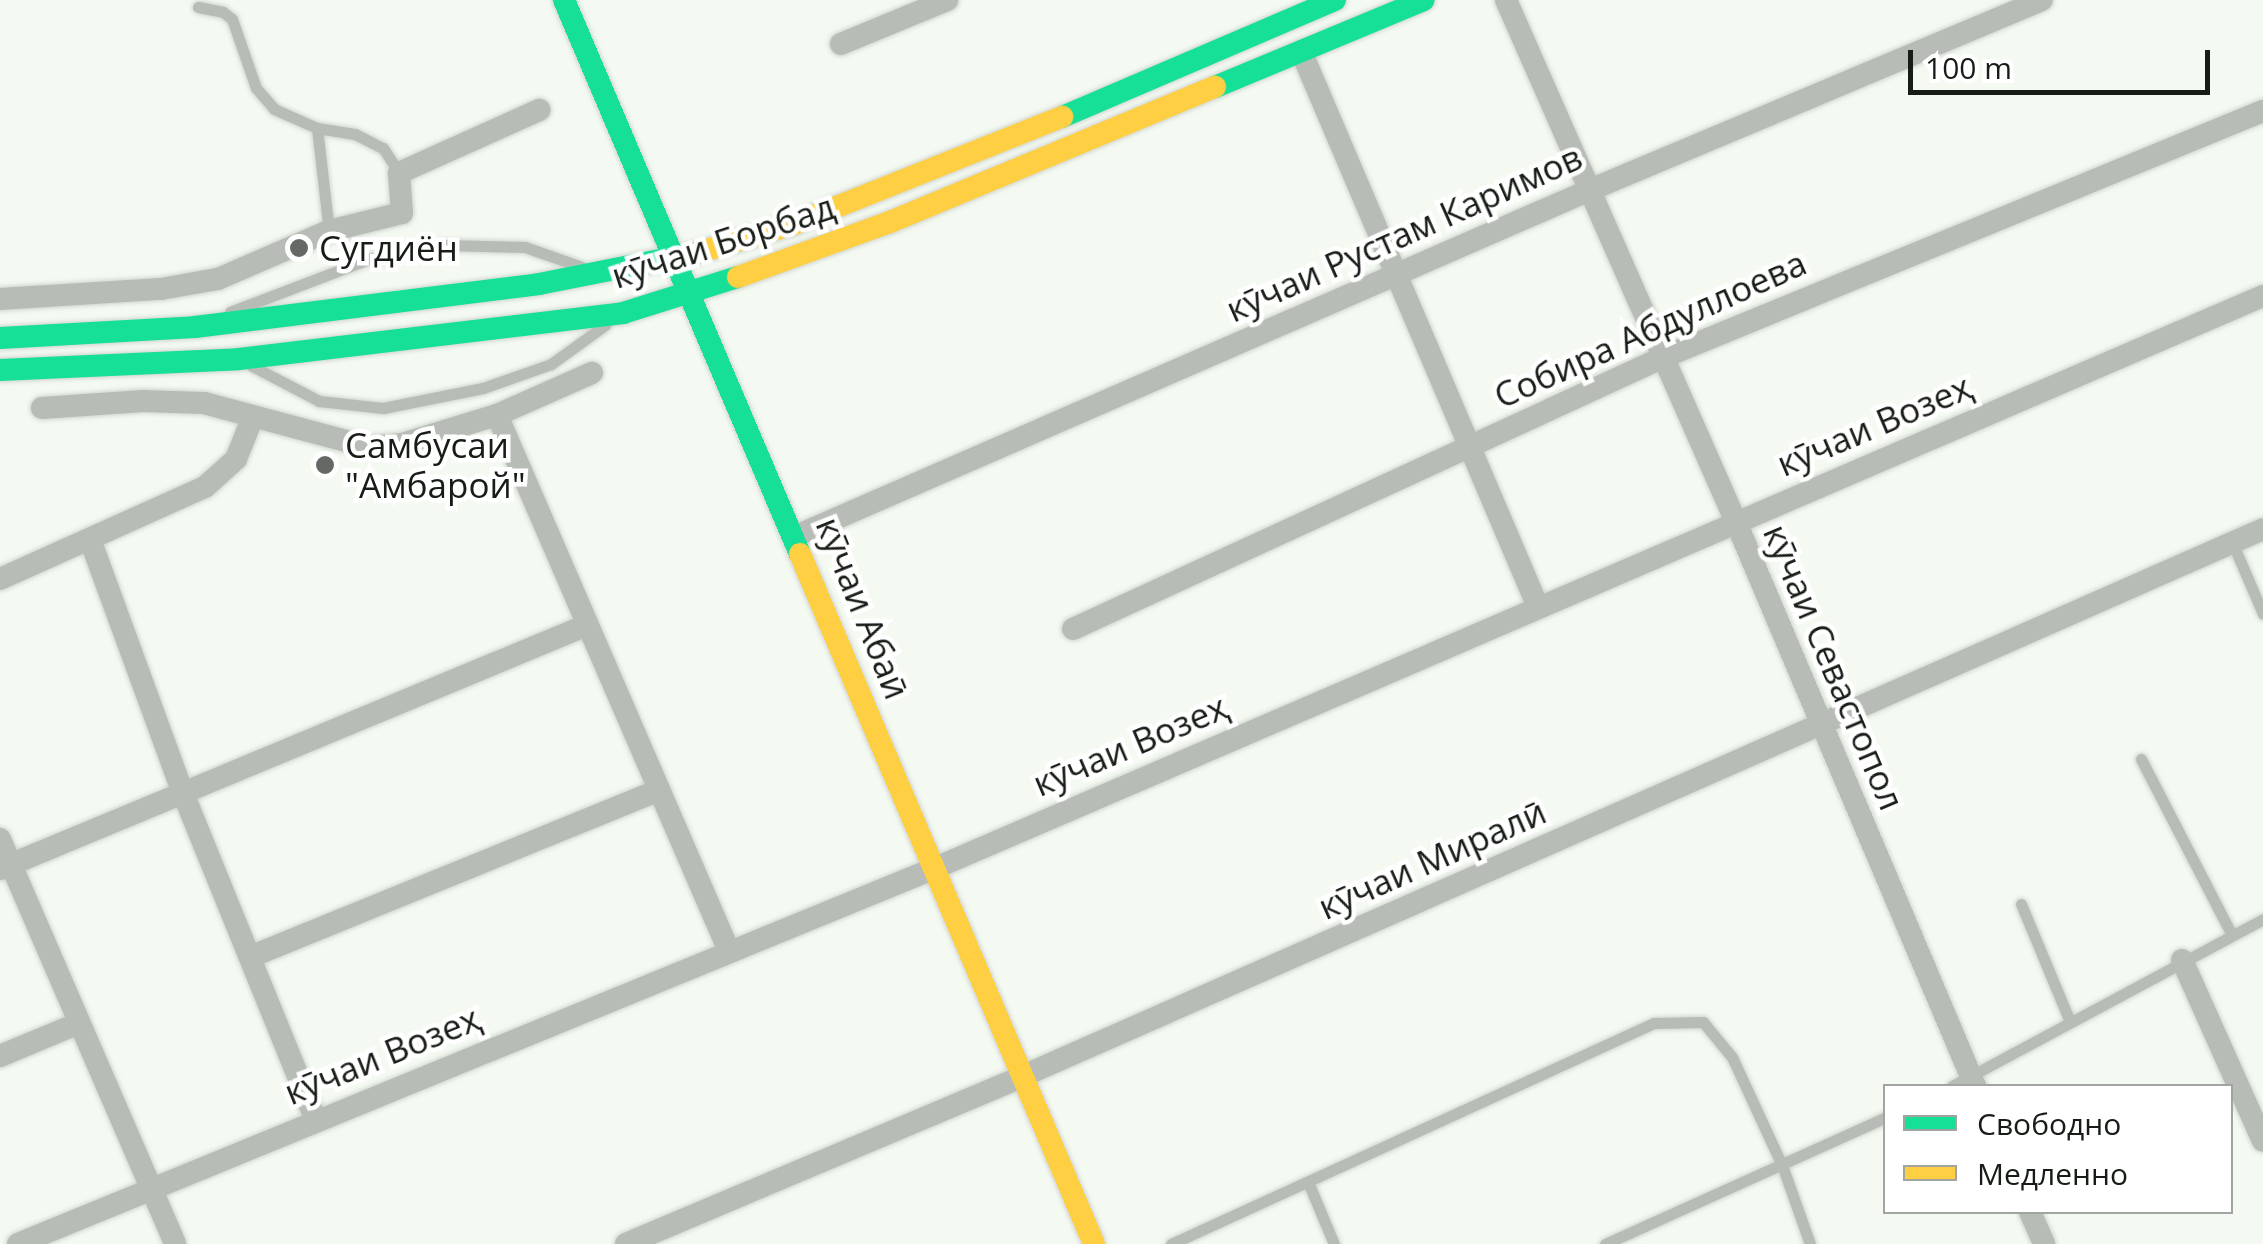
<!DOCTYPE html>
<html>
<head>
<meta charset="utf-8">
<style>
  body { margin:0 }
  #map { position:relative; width:2263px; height:1244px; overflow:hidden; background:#f4faf2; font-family:"Open Sans",sans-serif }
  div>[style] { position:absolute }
  .roads { filter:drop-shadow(0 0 2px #d1d6d0) drop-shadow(0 0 2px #d1d6d0) }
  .lane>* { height:11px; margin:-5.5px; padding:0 5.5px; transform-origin:5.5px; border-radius:5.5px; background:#b8bcb6 }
  .street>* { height:22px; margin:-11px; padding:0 11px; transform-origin:11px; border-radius:11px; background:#b8bcb6 }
  .fast>* { height:22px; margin:-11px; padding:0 11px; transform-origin:11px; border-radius:11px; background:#16e098 }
  .slow>* { height:22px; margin:-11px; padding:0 11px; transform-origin:11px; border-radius:11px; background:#ffcf43 }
  .dots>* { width:28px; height:28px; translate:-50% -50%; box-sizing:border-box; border:5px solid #fff; border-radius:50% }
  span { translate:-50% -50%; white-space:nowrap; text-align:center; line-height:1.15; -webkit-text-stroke:9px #fff; paint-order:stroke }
  .street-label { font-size:35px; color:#171c16 }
  .poi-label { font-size:35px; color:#171c16 }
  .left { translate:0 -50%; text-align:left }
  .legend { position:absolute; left:1883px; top:1084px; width:350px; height:130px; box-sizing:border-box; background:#fff; border:2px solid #a2a4a2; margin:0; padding:12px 18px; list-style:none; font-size:30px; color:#171c16 }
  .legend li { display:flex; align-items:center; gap:20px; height:50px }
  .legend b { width:50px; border:2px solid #a2a4a2 }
  .scale { position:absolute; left:1908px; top:50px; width:302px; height:45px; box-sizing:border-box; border:5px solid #171c16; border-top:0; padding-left:12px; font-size:30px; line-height:35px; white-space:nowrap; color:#171c16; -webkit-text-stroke:8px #fff; paint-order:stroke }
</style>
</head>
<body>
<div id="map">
  <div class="roads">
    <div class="lane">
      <i style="left:198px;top:7px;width:25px;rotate:11deg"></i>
      <i style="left:223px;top:12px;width:11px;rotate:38deg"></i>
      <i style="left:232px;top:19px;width:73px;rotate:70.8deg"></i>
      <i style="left:256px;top:88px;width:28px;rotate:49deg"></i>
      <i style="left:274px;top:109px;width:47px;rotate:23.8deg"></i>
      <i style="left:317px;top:128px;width:104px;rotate:83.4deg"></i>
      <i style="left:317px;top:128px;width:38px;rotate:9deg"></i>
      <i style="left:355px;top:134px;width:31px;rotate:27deg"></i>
      <i style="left:383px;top:148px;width:30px;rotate:57deg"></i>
      <i style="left:230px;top:312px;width:149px;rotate:-20.9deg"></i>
      <i style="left:369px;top:259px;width:76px;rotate:-10.6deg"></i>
      <i style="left:444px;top:245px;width:81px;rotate:1.4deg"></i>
      <i style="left:525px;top:247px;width:60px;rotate:19.3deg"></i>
      <i style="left:252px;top:366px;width:76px;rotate:27.6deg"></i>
      <i style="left:319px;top:401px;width:64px;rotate:6.2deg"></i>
      <i style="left:383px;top:408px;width:102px;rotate:-11.3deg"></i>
      <i style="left:483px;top:388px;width:72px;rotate:-19.4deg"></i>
      <i style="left:551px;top:364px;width:67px;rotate:-35.8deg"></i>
      <i style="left:2232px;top:542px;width:78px;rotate:66.7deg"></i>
      <i style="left:2141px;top:759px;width:198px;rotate:62.7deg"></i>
      <i style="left:2021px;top:904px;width:128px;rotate:67.4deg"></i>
      <i style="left:1952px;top:1086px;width:353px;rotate:-28.2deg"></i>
      <i style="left:1308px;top:1182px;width:67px;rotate:67.2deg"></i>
      <i style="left:1171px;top:1244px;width:531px;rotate:-24.59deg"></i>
      <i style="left:1654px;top:1023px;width:49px;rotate:-1.2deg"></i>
      <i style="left:1703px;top:1022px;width:45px;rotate:50.4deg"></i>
      <i style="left:1732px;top:1057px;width:119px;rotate:65.2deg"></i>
      <i style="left:1782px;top:1165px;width:84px;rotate:70.5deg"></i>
      <i style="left:1605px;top:1244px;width:308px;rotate:-24.3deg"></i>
    </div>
    <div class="street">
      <i style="left:1506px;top:0;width:570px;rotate:66.22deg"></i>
      <i style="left:1736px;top:522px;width:613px;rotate:67.03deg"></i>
      <i style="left:841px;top:44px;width:115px;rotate:-22.5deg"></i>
      <i style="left:1301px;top:51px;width:604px;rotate:66.91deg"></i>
      <i style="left:0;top:299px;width:161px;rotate:-3.6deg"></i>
      <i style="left:161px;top:289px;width:58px;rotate:-10deg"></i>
      <i style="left:218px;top:279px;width:121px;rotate:-23.4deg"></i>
      <i style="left:329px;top:231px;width:75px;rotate:-13.9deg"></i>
      <i style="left:402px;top:213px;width:40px;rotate:-94.3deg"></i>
      <i style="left:399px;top:173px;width:154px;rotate:-24.2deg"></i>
      <i style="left:42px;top:408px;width:101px;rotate:-4deg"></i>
      <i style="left:143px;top:401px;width:61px;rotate:1.9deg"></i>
      <i style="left:204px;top:403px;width:170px;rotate:15deg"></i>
      <i style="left:368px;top:447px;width:34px;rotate:-5deg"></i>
      <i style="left:402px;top:444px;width:99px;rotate:-17deg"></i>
      <i style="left:497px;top:415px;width:104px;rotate:-23.9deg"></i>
      <i style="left:497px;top:415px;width:584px;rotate:66.6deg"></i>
      <i style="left:796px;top:536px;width:866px;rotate:-23.55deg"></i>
      <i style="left:1590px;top:190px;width:490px;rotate:-22.8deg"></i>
      <i style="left:91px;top:542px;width:267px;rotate:69.9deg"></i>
      <i style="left:183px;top:793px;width:353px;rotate:67.9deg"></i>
      <i style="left:0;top:579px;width:225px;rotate:-24.2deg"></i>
      <i style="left:205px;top:487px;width:42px;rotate:-42.1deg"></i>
      <i style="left:236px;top:459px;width:43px;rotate:-68.2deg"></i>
      <i style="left:1073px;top:629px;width:651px;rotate:-24.71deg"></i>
      <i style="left:1664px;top:357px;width:648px;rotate:-22.33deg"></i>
      <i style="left:0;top:839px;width:441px;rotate:66.6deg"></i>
      <i style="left:0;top:869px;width:636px;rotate:-22.57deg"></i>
      <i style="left:250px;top:957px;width:442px;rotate:-22.2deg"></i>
      <i style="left:2182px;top:960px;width:198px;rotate:65.9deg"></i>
      <i style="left:0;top:1056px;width:86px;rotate:-22.7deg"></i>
      <i style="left:2030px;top:1212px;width:35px;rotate:66deg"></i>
      <i style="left:18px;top:1244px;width:989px;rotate:-22.29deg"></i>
      <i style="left:933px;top:869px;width:1448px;rotate:-23.31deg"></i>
      <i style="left:626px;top:1244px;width:431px;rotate:-22.9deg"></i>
      <i style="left:1023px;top:1076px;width:1355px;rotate:-23.8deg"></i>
    </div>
    <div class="fast">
      <i style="left:564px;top:0;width:602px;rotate:66.93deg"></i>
      <i style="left:1215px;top:87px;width:226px;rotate:-22.6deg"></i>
      <i style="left:1062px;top:117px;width:297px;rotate:-23.2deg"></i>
      <i style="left:0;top:338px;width:195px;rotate:-3.2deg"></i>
      <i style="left:195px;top:327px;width:347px;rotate:-7.1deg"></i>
      <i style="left:539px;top:284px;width:164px;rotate:-11.2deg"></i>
      <i style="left:0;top:370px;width:239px;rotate:-2.6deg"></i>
      <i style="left:239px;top:359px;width:387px;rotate:-6.8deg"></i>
      <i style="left:623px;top:313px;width:121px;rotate:-17.4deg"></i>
    </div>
    <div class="slow">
      <i style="left:700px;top:252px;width:98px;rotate:-16.6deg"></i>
      <i style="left:794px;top:224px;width:289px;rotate:-21.8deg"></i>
      <i style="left:738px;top:277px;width:162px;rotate:-19.9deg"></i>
      <i style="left:890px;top:222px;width:352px;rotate:-22.6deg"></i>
      <i style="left:800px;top:554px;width:750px;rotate:66.92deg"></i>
    </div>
  </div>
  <div class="dots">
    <i style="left:299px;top:248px;background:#646a63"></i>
    <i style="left:325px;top:465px;background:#646a63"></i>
  </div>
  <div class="street-label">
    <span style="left:1404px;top:233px;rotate:-24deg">кӯчаи Рустам Каримов</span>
    <span style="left:723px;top:241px;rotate:-18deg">кӯчаи Борбад</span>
    <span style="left:1650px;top:329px;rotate:-24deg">Собира Абдуллоева</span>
    <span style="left:1874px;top:425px;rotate:-23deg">кӯчаи Возеҳ</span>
    <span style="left:863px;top:608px;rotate:68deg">кӯчаи Абаӣ</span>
    <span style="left:1834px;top:667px;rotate:67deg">кӯчаи Севастопол</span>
    <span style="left:1130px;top:745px;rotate:-23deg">кӯчаи Возеҳ</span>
    <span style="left:1432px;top:859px;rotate:-24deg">кӯчаи Миралӣ</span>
    <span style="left:382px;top:1055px;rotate:-22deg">кӯчаи Возеҳ</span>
  </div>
  <div class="poi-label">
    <span class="left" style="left:319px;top:248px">Сугдиён</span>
    <span class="left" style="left:345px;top:465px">Самбусаи<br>"Амбарой"</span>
  </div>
  <ul class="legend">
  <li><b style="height:12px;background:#16e098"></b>Свободно</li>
  <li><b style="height:12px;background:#ffcf43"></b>Медленно</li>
  </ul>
  <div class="scale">100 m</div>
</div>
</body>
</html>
